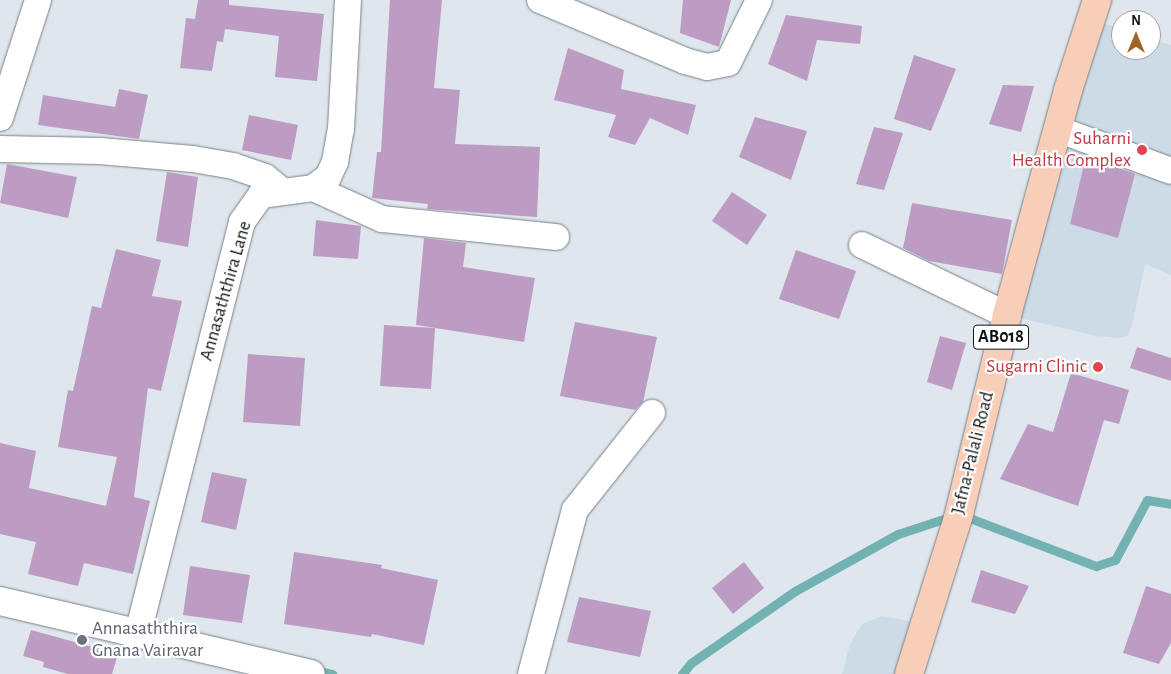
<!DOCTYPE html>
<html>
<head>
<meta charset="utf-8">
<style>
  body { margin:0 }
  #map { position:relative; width:1171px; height:674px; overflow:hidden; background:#dfe6ed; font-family:"Alegreya Sans",sans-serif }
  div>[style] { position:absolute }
  .built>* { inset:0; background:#cddbe6 }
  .stream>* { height:9px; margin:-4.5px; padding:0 4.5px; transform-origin:4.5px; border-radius:4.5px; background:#72b2b2 }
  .building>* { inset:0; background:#bd9cc3 }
  .roads { filter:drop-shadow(0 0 1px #7a8187) drop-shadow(0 0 1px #7a8187) }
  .minor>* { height:26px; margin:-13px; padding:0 13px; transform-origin:13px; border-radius:13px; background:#fff }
  .tertiary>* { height:28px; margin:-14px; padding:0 14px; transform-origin:14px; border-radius:14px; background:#fff }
  .primary>* { height:28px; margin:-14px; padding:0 14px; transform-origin:14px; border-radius:14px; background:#f8ceb8 }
  .dots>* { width:14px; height:14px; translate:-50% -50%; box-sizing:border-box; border:2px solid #fff; border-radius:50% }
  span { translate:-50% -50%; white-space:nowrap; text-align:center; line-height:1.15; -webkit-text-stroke:4.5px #fff; paint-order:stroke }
  .shield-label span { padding:1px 4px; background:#fff; border:1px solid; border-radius:4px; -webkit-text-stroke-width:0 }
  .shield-label { font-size:18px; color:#101315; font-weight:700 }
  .health-label { font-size:19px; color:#be3a42 }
  .right { translate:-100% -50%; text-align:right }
  .street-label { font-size:19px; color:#101315 }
  .worship-label { font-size:19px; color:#5b616d }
  .left { translate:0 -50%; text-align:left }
  .north { position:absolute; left:1111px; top:10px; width:50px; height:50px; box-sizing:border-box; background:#fff; border:1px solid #9fa1a1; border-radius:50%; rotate:0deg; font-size:14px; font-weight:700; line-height:20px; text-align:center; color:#101315 }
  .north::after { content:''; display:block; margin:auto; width:18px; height:22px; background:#9e6424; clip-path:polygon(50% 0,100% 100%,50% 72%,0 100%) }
</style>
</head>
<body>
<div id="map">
  <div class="built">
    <i style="clip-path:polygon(1091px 19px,1121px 29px,1121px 50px,1151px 50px,1151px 39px,1171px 45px,1171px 275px,1145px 264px,1132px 326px,1127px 336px,1119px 338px,1096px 336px,1007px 315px)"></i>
    <i style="clip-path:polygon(882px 616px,924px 624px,909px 674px,842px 674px,850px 644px,862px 624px)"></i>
  </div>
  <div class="stream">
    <i style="left:312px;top:669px;width:21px;rotate:14deg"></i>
    <i style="left:682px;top:674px;width:14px;rotate:-51deg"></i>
    <i style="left:691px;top:663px;width:126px;rotate:-34.7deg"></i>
    <i style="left:795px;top:591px;width:118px;rotate:-29deg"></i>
    <i style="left:898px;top:534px;width:64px;rotate:-18.2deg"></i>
    <i style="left:959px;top:514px;width:147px;rotate:20.8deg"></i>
    <i style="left:1096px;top:566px;width:20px;rotate:-18deg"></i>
    <i style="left:1115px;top:560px;width:68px;rotate:-61.9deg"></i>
    <i style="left:1147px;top:500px;width:24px;rotate:9deg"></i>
  </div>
  <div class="building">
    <i style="clip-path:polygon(198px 0,229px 0,229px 5px,324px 14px,317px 81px,275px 77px,279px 36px,225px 29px,223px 42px,217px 41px,212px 71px,180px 68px,186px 18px,195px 19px)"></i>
    <i style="clip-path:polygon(390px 0,442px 0,434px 88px,460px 90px,455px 144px,540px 147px,537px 217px,427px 209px,428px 204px,372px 198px,377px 152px,381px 152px)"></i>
    <i style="clip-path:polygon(683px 0,731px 0,719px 47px,680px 33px)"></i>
    <i style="clip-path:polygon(786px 15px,862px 26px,860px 44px,817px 40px,807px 81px,768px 64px)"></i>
    <i style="clip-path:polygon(568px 48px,624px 70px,621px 89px,696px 105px,688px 135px,650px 118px,635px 145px,608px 137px,616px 115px,554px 100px)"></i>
    <i style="clip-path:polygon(914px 55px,956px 69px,931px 131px,894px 119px)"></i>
    <i style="clip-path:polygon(1003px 85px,1034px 86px,1021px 132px,989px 124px)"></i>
    <i style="clip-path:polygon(119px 89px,148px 95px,139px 139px,38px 125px,43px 95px,115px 107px)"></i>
    <i style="clip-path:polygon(249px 115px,298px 125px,291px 160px,242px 150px)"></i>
    <i style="clip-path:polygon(755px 117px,807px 131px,791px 180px,739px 157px)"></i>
    <i style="clip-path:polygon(874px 127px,903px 133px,884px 190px,856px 184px)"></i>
    <i style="clip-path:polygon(1086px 156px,1135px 174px,1118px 238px,1070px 224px)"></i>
    <i style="clip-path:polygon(7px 164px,77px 177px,68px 218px,0 203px)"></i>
    <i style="clip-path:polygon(167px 172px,198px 177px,188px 247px,156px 241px)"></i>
    <i style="clip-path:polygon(732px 192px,767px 215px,747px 245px,712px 221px)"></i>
    <i style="clip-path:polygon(912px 203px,1012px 220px,1002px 274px,929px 261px,903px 248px)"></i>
    <i style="clip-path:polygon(316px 220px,361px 226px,358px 259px,313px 256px)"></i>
    <i style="clip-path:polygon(424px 238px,466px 243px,463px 267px,535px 278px,524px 342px,416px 325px)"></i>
    <i style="clip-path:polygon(116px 249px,161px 260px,152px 296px,182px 301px,161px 391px,148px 388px,134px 497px,150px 501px,133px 574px,84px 563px,78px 586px,28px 574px,36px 542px,0 534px,0 443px,36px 451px,29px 488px,106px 506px,117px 457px,58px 447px,68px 390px,73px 391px,92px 306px,101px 308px)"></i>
    <i style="clip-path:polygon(796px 250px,856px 271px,839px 319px,779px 299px)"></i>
    <i style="clip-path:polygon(575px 322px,657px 337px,643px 402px,635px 410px,560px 396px)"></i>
    <i style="clip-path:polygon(384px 325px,435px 328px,431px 389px,380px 386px)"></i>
    <i style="clip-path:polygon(940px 336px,966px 343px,952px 390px,927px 382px)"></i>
    <i style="clip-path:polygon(1137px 347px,1171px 358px,1171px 381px,1130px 368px)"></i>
    <i style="clip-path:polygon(248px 354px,305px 358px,300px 426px,243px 422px)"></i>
    <i style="clip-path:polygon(1071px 373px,1129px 390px,1119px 424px,1104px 420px,1078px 506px,1000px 479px,1028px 424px,1053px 432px)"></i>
    <i style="clip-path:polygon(212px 472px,247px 479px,236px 530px,201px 522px)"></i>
    <i style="clip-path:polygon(294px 552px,382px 565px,381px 568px,438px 580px,424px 645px,372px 634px,371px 637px,284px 624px)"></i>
    <i style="clip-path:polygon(744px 562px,764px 588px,733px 614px,712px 588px)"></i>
    <i style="clip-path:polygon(190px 566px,250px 575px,242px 623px,183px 615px)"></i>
    <i style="clip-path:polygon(981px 570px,1029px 586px,1015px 614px,971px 602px)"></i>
    <i style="clip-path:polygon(1146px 586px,1171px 594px,1171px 643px,1159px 664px,1123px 653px)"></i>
    <i style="clip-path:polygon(579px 597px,651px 611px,640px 657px,567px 642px)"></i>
    <i style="clip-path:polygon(31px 630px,118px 654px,112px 674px,68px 674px,43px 667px,44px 662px,23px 656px)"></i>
  </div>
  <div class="roads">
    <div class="minor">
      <i style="left:540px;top:0;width:157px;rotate:22.8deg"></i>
      <i style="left:685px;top:61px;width:23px;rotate:15deg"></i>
      <i style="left:707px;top:67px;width:21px;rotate:-11deg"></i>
      <i style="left:728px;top:63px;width:70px;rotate:-63.8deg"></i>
      <i style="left:0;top:118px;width:124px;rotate:-72.1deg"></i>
      <i style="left:1057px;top:129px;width:121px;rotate:20.2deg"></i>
      <i style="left:0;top:149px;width:100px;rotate:1.1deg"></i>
      <i style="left:100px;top:151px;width:93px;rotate:4.9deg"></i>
      <i style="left:193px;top:159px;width:41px;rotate:9.9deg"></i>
      <i style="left:233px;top:166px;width:34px;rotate:19deg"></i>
      <i style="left:265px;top:177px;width:22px;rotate:39deg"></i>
      <i style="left:313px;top:188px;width:76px;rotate:24.2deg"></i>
      <i style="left:382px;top:219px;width:175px;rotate:5.9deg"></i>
      <i style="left:862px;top:245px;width:161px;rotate:25.8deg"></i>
      <i style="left:138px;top:633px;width:424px;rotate:-75.8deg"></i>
      <i style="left:242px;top:222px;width:33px;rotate:-55deg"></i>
      <i style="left:261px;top:195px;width:52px;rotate:-7.7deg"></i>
      <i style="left:313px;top:188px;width:19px;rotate:-36deg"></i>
      <i style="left:328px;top:177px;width:17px;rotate:-65deg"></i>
      <i style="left:335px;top:162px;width:34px;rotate:-80deg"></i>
      <i style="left:341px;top:129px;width:129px;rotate:-86.9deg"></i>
      <i style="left:531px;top:674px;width:170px;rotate:-75deg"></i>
      <i style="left:575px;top:510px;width:124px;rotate:-51.6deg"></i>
    </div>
    <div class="tertiary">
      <i style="left:0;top:601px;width:319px;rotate:13.2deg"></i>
    </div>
    <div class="primary">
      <i style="left:909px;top:674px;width:168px;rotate:-72.6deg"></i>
      <i style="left:959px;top:514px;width:205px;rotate:-76.4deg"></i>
      <i style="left:1007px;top:315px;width:233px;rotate:-74.8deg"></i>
      <i style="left:1068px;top:90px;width:95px;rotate:-72.1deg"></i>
    </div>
  </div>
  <div class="dots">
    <i style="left:1142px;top:150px;background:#e0444e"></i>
    <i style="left:1098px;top:367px;background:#e0444e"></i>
    <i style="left:82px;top:640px;background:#6b7280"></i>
  </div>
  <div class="shield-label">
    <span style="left:1001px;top:337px">AB018</span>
  </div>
  <div class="health-label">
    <span class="right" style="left:1131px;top:150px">Suharni<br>Health Complex</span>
    <span class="right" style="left:1087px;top:367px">Sugarni Clinic</span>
  </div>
  <div class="street-label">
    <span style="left:226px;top:291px;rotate:-74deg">Annasaththira Lane</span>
    <span style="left:973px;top:453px;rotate:-76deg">Jafna-Palali Road</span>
  </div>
  <div class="worship-label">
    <span class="left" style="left:92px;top:640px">Annasaththira<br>Gnana Vairavar</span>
  </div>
  <div class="north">N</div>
</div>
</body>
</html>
